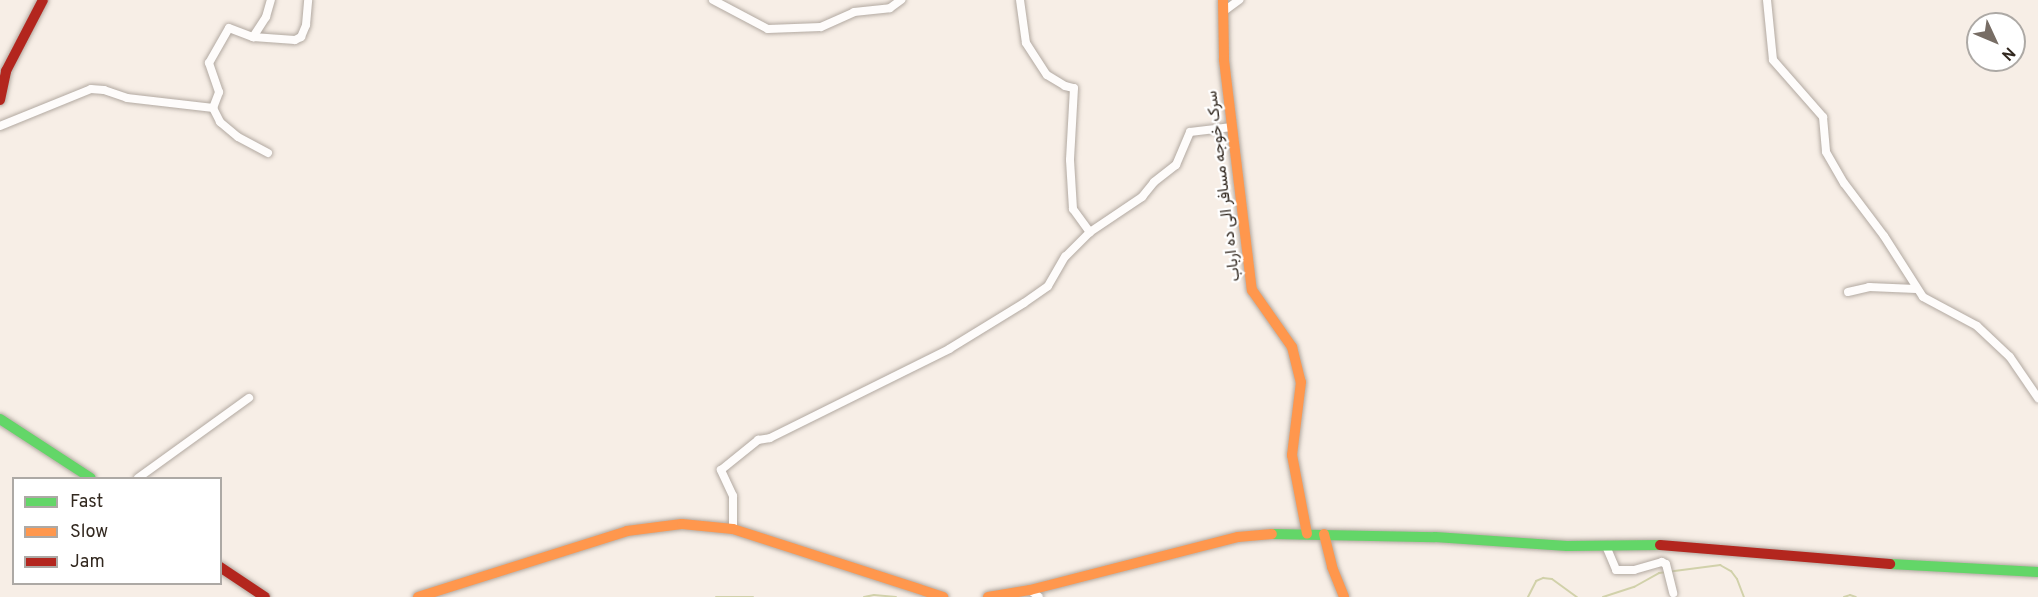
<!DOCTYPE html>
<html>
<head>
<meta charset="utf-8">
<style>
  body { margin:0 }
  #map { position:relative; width:2038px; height:597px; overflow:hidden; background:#f7eee6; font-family:Overpass,Vazirmatn,sans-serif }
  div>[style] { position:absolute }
  .stream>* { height:2px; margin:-1px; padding:0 1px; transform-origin:1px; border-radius:1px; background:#d1d1aa }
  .roads { filter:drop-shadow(0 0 2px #b2a9a1) drop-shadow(0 0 2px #b2a9a1) }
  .street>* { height:8px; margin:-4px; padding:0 4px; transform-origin:4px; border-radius:4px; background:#fefcfb }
  .fast>* { height:10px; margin:-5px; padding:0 5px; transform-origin:5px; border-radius:5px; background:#63d668 }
  .slow>* { height:10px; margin:-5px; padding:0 5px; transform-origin:5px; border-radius:5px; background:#ff974d }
  .jam>* { height:10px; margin:-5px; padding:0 5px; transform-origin:5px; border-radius:5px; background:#b3261e }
  span { translate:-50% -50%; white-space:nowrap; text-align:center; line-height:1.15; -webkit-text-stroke:4.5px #fff; paint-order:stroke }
  .street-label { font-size:16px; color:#32281f }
  .legend { position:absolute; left:12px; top:477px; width:210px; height:108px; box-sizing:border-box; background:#fff; border:2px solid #ada9a5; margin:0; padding:8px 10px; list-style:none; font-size:18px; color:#32281f }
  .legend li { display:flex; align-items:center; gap:12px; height:30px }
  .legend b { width:30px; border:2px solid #ada9a5 }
  .north { position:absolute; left:1966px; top:12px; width:60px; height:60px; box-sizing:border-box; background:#fff; border:2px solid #ada9a5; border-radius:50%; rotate:134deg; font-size:16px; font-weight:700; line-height:24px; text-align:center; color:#32281f }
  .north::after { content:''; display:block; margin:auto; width:21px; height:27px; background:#776d65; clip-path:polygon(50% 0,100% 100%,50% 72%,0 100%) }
</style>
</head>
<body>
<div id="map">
  <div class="stream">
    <i style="left:716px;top:597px;width:37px"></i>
    <i style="left:864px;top:597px;width:10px;rotate:-11deg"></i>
    <i style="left:874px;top:595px;width:22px;rotate:5deg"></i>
    <i style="left:1528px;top:597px;width:18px;rotate:-63deg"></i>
    <i style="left:1536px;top:581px;width:8px;rotate:-23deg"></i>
    <i style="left:1543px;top:578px;width:9px;rotate:6deg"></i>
    <i style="left:1552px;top:579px;width:31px;rotate:36deg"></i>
    <i style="left:1603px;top:597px;width:33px;rotate:-18deg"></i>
    <i style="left:1634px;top:587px;width:29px;rotate:-29deg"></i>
    <i style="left:1659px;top:573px;width:62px;rotate:-7.5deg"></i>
    <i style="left:1720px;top:565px;width:13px;rotate:29deg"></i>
    <i style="left:1731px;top:571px;width:10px;rotate:53deg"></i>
    <i style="left:1737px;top:579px;width:19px;rotate:69deg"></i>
    <i style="left:1844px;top:597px;width:6px;rotate:-18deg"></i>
    <i style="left:1850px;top:595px;width:6px;rotate:18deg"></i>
  </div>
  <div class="roads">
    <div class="street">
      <i style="left:713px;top:0;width:62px;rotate:27.8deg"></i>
      <i style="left:768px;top:29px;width:53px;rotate:-2.2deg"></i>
      <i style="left:821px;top:27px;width:36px;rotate:-24deg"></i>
      <i style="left:854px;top:12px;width:36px;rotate:-6deg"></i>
      <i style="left:890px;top:8px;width:14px;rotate:-36deg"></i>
      <i style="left:1020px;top:0;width:43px;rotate:82.1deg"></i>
      <i style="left:1026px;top:43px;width:38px;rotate:57deg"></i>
      <i style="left:1047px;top:75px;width:21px;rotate:31deg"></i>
      <i style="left:1065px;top:86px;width:9px;rotate:13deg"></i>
      <i style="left:1074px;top:88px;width:72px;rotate:93.2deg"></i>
      <i style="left:1070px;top:160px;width:49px;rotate:86.5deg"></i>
      <i style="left:1073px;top:209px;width:29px;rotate:54deg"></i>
      <i style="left:1767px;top:0;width:60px;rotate:84.3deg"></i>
      <i style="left:1773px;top:60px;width:76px;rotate:48.7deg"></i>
      <i style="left:1823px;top:117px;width:35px;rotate:85deg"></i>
      <i style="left:1826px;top:152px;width:36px;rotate:60deg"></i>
      <i style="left:1844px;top:183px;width:66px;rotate:53deg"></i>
      <i style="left:1884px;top:236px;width:72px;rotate:57.4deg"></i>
      <i style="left:1923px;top:297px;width:61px;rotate:28.2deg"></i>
      <i style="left:1977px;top:326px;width:45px;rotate:43.2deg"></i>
      <i style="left:2010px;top:357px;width:50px;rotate:55.7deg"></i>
      <i style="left:1224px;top:11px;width:19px;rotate:-36deg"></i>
      <i style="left:253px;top:37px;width:24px;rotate:-57deg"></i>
      <i style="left:266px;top:17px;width:18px;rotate:-74deg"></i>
      <i style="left:213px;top:108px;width:17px;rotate:-69deg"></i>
      <i style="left:219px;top:92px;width:31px;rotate:-109deg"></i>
      <i style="left:209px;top:63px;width:40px;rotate:-60.3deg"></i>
      <i style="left:229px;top:28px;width:26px;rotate:21deg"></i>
      <i style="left:253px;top:37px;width:42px;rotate:4.1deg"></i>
      <i style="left:295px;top:40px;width:7px;rotate:-27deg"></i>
      <i style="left:301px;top:37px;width:13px;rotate:-67deg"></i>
      <i style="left:306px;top:25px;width:25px;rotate:-85deg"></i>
      <i style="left:0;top:126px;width:98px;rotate:-22.1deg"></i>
      <i style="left:91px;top:89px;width:13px;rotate:4deg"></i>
      <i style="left:104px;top:90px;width:24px;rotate:19deg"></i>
      <i style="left:127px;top:98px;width:87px;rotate:6.6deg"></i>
      <i style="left:213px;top:108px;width:16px;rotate:63deg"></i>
      <i style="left:220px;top:122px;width:23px;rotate:40deg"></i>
      <i style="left:238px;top:137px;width:34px;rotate:28deg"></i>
      <i style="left:1848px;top:292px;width:22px;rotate:-13deg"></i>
      <i style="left:1869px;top:287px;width:47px;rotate:2.4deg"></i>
      <i style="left:138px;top:478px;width:137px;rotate:-35.8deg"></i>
      <i style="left:733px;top:529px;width:33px;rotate:-90deg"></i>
      <i style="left:733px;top:496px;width:29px;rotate:-115deg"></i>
      <i style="left:721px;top:470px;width:48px;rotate:-39deg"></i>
      <i style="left:758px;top:440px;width:12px;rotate:-9deg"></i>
      <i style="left:770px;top:438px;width:200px;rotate:-26.4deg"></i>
      <i style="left:949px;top:349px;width:88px;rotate:-31.5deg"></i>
      <i style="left:1024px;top:303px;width:29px;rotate:-35deg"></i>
      <i style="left:1048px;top:286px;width:34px;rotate:-60deg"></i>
      <i style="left:1065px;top:257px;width:35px;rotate:-45deg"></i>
      <i style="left:1090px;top:232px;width:63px;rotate:-33.9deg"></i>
      <i style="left:1142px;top:197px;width:19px;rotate:-51deg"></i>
      <i style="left:1154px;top:182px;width:28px;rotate:-38deg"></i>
      <i style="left:1176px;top:165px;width:36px;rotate:-67deg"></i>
      <i style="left:1190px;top:132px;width:42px;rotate:-6.8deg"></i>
      <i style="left:1606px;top:546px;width:26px;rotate:67deg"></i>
      <i style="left:1616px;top:570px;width:18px"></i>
      <i style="left:1634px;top:570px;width:29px;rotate:-16deg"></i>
      <i style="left:1662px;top:562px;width:4px;rotate:27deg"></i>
      <i style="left:1666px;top:564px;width:30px;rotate:76deg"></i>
      <i style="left:1030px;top:590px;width:11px;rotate:38deg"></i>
    </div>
    <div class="fast">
      <i style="left:0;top:419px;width:108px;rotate:33deg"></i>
      <i style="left:1272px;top:534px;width:163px;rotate:1.1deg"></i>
      <i style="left:1435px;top:537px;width:132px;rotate:3.9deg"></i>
      <i style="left:1567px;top:546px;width:93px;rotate:-0.6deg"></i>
      <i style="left:1890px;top:564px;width:148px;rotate:3.1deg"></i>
    </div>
    <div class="slow">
      <i style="left:1223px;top:0;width:60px;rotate:89deg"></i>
      <i style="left:1224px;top:60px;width:232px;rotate:83.1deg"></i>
      <i style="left:1252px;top:290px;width:70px;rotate:54.9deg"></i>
      <i style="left:1292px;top:347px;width:36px;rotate:76deg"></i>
      <i style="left:1301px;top:382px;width:74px;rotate:97deg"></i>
      <i style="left:1292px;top:455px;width:80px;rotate:79.2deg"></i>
      <i style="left:1324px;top:534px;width:34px;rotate:76deg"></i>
      <i style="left:1332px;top:567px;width:32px;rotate:68deg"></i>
      <i style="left:418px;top:597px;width:219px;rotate:-17.5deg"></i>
      <i style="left:627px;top:531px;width:55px;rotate:-7.3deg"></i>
      <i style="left:682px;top:524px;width:51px;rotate:5.6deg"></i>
      <i style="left:733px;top:529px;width:221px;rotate:17.9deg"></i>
      <i style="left:988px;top:597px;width:43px;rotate:-9.5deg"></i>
      <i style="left:1030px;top:590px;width:215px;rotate:-14.3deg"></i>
      <i style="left:1238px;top:537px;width:34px;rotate:-5deg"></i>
    </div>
    <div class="jam">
      <i style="left:0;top:100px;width:30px;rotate:-78deg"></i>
      <i style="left:6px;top:71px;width:80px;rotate:-62.5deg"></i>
      <i style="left:1660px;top:545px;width:231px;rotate:4.7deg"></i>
      <i style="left:220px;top:567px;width:54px;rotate:33.7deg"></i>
    </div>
  </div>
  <div class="street-label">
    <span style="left:1224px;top:186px;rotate:-97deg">سرک خوجه مسافر الی ده ارباب</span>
  </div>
  <ul class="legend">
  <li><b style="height:8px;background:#63d668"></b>Fast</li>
  <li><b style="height:8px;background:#ff974d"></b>Slow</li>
  <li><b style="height:8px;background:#b3261e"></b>Jam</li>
  </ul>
  <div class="north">N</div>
</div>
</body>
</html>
